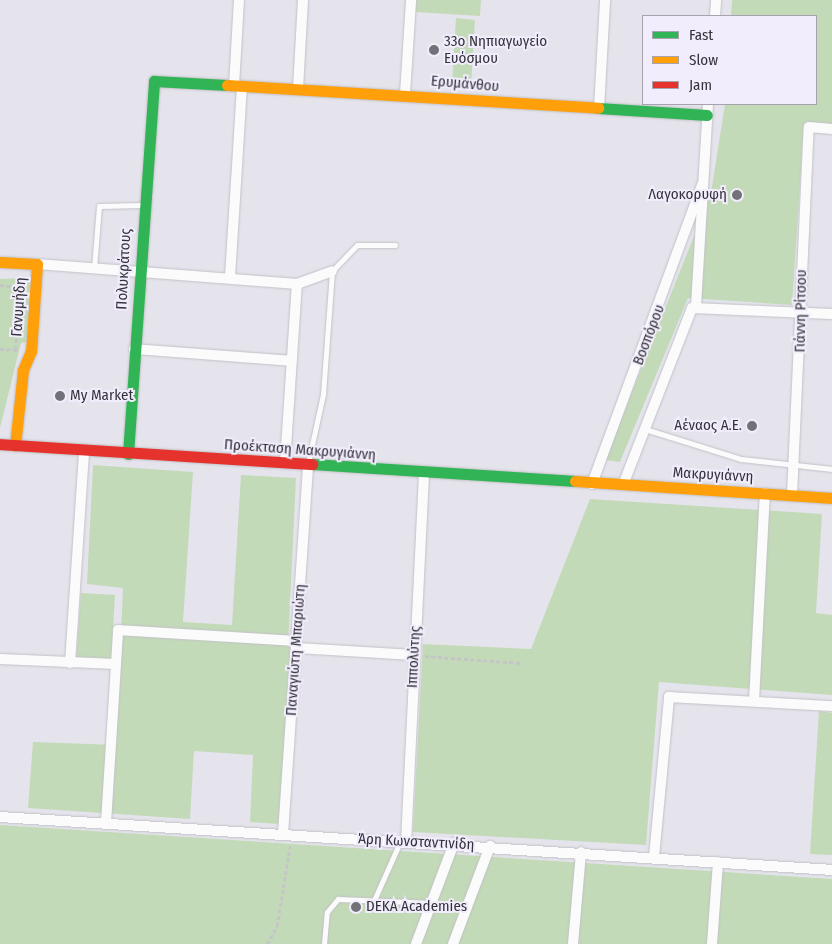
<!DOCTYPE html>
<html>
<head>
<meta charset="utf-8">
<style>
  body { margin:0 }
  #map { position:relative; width:832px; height:944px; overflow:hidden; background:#e5e4ec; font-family:"Fira Sans Condensed",sans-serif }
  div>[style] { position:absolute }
  .green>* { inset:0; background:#c3dab8 }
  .path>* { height:2.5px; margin-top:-1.25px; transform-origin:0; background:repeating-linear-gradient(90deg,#c5c5c8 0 4px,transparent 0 6.5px) }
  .roads { filter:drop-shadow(0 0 1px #c2c1c7) drop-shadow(0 0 1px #c2c1c7) }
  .lane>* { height:5px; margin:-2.5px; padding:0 2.5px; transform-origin:2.5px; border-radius:2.5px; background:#fbfbfc }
  .street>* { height:10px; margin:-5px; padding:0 5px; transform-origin:5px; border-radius:5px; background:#fbfbfc }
  .fast>* { height:11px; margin:-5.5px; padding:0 5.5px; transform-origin:5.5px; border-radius:5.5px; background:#30b455 }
  .slow>* { height:11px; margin:-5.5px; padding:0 5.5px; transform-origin:5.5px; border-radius:5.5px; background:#ff9f0a }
  .jam>* { height:11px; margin:-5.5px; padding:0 5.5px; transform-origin:5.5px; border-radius:5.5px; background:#e5322d }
  .dots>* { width:14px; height:14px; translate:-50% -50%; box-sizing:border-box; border:2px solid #f1edfc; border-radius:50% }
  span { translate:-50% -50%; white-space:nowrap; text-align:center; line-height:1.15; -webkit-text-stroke:4px #f1edfc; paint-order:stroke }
  .poi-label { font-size:15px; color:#353339 }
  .left { translate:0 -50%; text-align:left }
  .right { translate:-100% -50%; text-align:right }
  .street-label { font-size:15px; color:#353339 }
  .legend { position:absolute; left:642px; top:15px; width:175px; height:90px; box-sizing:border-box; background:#f1edfc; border:1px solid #a6a3ae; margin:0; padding:6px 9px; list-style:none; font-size:15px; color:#353339 }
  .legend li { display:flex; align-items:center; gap:10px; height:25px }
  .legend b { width:25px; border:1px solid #a6a3ae }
</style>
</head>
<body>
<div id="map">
  <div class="green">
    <i style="clip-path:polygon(416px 0,481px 0,480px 16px,416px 12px)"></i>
    <i style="clip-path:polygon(732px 0,832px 0,832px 125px,804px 123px,792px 305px,688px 298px,620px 462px,605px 460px,711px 193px,725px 104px,816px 104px,816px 16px,731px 16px)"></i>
    <i style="clip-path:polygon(456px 18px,475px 20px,471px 86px,452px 85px)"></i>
    <i style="clip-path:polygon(30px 278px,27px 342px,21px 343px,0 428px,0 279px)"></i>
    <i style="clip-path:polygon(93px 465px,193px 472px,183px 622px,232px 625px,241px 475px,296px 478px,288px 646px,291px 646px,279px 824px,250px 822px,253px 755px,194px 751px,190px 819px,28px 808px,33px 742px,116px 745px,123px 588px,87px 584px)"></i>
    <i style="clip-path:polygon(590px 499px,822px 514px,816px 613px,832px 615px,832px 695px,659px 682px,646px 845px,413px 832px,423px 644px,531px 649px)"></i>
    <i style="clip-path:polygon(81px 593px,115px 595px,111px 663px,76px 662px)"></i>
    <i style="clip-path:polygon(819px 711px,832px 713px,832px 855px,810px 854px)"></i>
    <i style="clip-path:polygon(0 825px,832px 879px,832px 944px,0 944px)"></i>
  </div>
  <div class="path">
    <i style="left:0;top:285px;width:19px;rotate:6deg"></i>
    <i style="left:19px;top:287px;width:63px;rotate:92.7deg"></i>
    <i style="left:0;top:349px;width:17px;rotate:3deg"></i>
    <i style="left:425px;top:656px;width:96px;rotate:4.2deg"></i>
    <i style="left:267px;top:944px;width:21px;rotate:-61deg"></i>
    <i style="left:277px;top:926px;width:81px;rotate:-80.8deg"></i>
  </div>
  <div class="roads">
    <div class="lane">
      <i style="left:94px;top:268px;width:62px;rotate:-85.4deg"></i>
      <i style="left:99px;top:206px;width:43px;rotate:-1.3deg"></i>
      <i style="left:645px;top:429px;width:101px;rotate:17.4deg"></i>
      <i style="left:741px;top:459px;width:92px;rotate:6.3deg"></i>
      <i style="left:308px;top:463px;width:71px;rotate:-77.7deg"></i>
      <i style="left:323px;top:394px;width:123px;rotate:-85.8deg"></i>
      <i style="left:332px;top:271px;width:36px;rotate:-46deg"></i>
      <i style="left:357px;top:245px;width:38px"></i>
      <i style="left:375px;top:898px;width:61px;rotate:-65.9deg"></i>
      <i style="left:324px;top:944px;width:32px;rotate:-85deg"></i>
      <i style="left:327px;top:912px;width:17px;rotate:-50deg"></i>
      <i style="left:338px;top:899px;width:94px;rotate:2.4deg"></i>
    </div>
    <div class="street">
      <i style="left:715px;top:16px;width:16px;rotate:-86deg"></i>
      <i style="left:234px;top:86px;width:86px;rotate:-86.7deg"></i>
      <i style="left:298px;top:89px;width:89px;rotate:-86.8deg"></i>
      <i style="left:405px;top:94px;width:94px;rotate:-86.3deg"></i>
      <i style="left:599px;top:109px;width:109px;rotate:-86.8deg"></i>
      <i style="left:37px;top:264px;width:261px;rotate:4.4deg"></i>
      <i style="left:297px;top:284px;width:37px;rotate:-20deg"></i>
      <i style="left:230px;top:277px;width:191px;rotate:-86.4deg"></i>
      <i style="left:696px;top:306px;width:202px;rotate:-86.6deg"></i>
      <i style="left:134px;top:349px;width:158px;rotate:4.3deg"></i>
      <i style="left:285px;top:463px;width:179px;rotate:-86.2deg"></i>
      <i style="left:592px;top:484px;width:319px;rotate:-69.8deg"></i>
      <i style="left:623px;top:485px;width:190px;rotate:-68.7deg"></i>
      <i style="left:692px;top:308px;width:140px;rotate:2.5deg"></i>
      <i style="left:792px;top:495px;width:368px;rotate:-87.4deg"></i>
      <i style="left:809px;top:127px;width:23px;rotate:5deg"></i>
      <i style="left:297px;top:648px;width:117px;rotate:3.4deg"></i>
      <i style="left:0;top:659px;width:116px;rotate:2.5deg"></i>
      <i style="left:70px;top:663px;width:213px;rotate:-86.2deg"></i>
      <i style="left:754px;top:701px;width:208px;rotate:-87deg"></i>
      <i style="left:0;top:817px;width:834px;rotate:3.64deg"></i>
      <i style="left:106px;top:823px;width:193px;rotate:-86.4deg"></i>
      <i style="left:118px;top:630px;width:178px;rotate:3.5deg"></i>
      <i style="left:283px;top:834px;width:370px;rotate:-86.1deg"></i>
      <i style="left:406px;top:842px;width:369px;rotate:-87.2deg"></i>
      <i style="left:654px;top:857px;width:161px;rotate:-84.6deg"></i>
      <i style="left:669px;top:697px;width:163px;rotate:3.2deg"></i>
      <i style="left:416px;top:944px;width:108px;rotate:-69.4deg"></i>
      <i style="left:453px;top:944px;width:105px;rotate:-69.3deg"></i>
      <i style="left:573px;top:944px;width:92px;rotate:-85deg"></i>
      <i style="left:712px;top:944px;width:82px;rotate:-85.8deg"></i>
    </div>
    <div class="fast">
      <i style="left:598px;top:108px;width:109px;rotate:3.7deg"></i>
      <i style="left:128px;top:454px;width:374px;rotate:-86deg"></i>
      <i style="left:154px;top:81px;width:73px;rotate:3.1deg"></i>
      <i style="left:312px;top:464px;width:264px;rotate:3.7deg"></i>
    </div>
    <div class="slow">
      <i style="left:227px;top:85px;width:372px;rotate:3.5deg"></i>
      <i style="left:0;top:262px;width:37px;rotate:3deg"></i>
      <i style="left:37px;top:264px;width:87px;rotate:93.9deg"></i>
      <i style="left:31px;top:351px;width:21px;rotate:113deg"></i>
      <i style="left:23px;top:370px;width:76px;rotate:96deg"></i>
      <i style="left:575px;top:481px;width:258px;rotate:3.8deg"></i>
    </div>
    <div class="jam">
      <i style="left:0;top:444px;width:313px;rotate:3.7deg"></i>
    </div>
  </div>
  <div class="dots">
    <i style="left:434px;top:50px;background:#737178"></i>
    <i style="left:737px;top:195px;background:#737178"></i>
    <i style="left:60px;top:396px;background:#737178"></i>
    <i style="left:752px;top:426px;background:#737178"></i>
    <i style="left:356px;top:907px;background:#737178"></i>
  </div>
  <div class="poi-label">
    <span class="left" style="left:444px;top:50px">33ο Νηπιαγωγείο<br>Ευόσμου</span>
    <span class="right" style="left:727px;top:195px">Λαγοκορυφή</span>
    <span class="left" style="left:70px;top:396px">Μy Μarket</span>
    <span class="right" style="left:742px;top:426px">Αέναος Α.Ε.</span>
    <span class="left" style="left:366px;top:907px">DEKA Academies</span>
  </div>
  <div class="street-label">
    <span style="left:465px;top:84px;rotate:5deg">Ερυμάνθου</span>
    <span style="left:124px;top:269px;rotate:-87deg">Πολυκράτους</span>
    <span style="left:19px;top:307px;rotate:-86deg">Γανυμήδη</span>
    <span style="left:801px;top:311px;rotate:-89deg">Γιάννη Ρίτσου</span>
    <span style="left:649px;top:335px;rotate:-69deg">Βοσπόρου</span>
    <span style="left:300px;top:450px;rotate:4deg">Προέκταση Μακρυγιάννη</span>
    <span style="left:713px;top:475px;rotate:3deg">Μακρυγιάννη</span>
    <span style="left:296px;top:650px;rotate:-86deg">Παναγιώτη Μπαριώτη</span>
    <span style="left:414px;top:657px;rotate:-87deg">Ιππολύτης</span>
    <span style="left:416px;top:842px;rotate:3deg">Άρη Κωνσταντινίδη</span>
  </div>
  <ul class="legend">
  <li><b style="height:6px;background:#30b455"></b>Fast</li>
  <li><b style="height:6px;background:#ff9f0a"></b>Slow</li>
  <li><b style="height:6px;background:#e5322d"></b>Jam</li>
  </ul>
</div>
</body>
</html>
